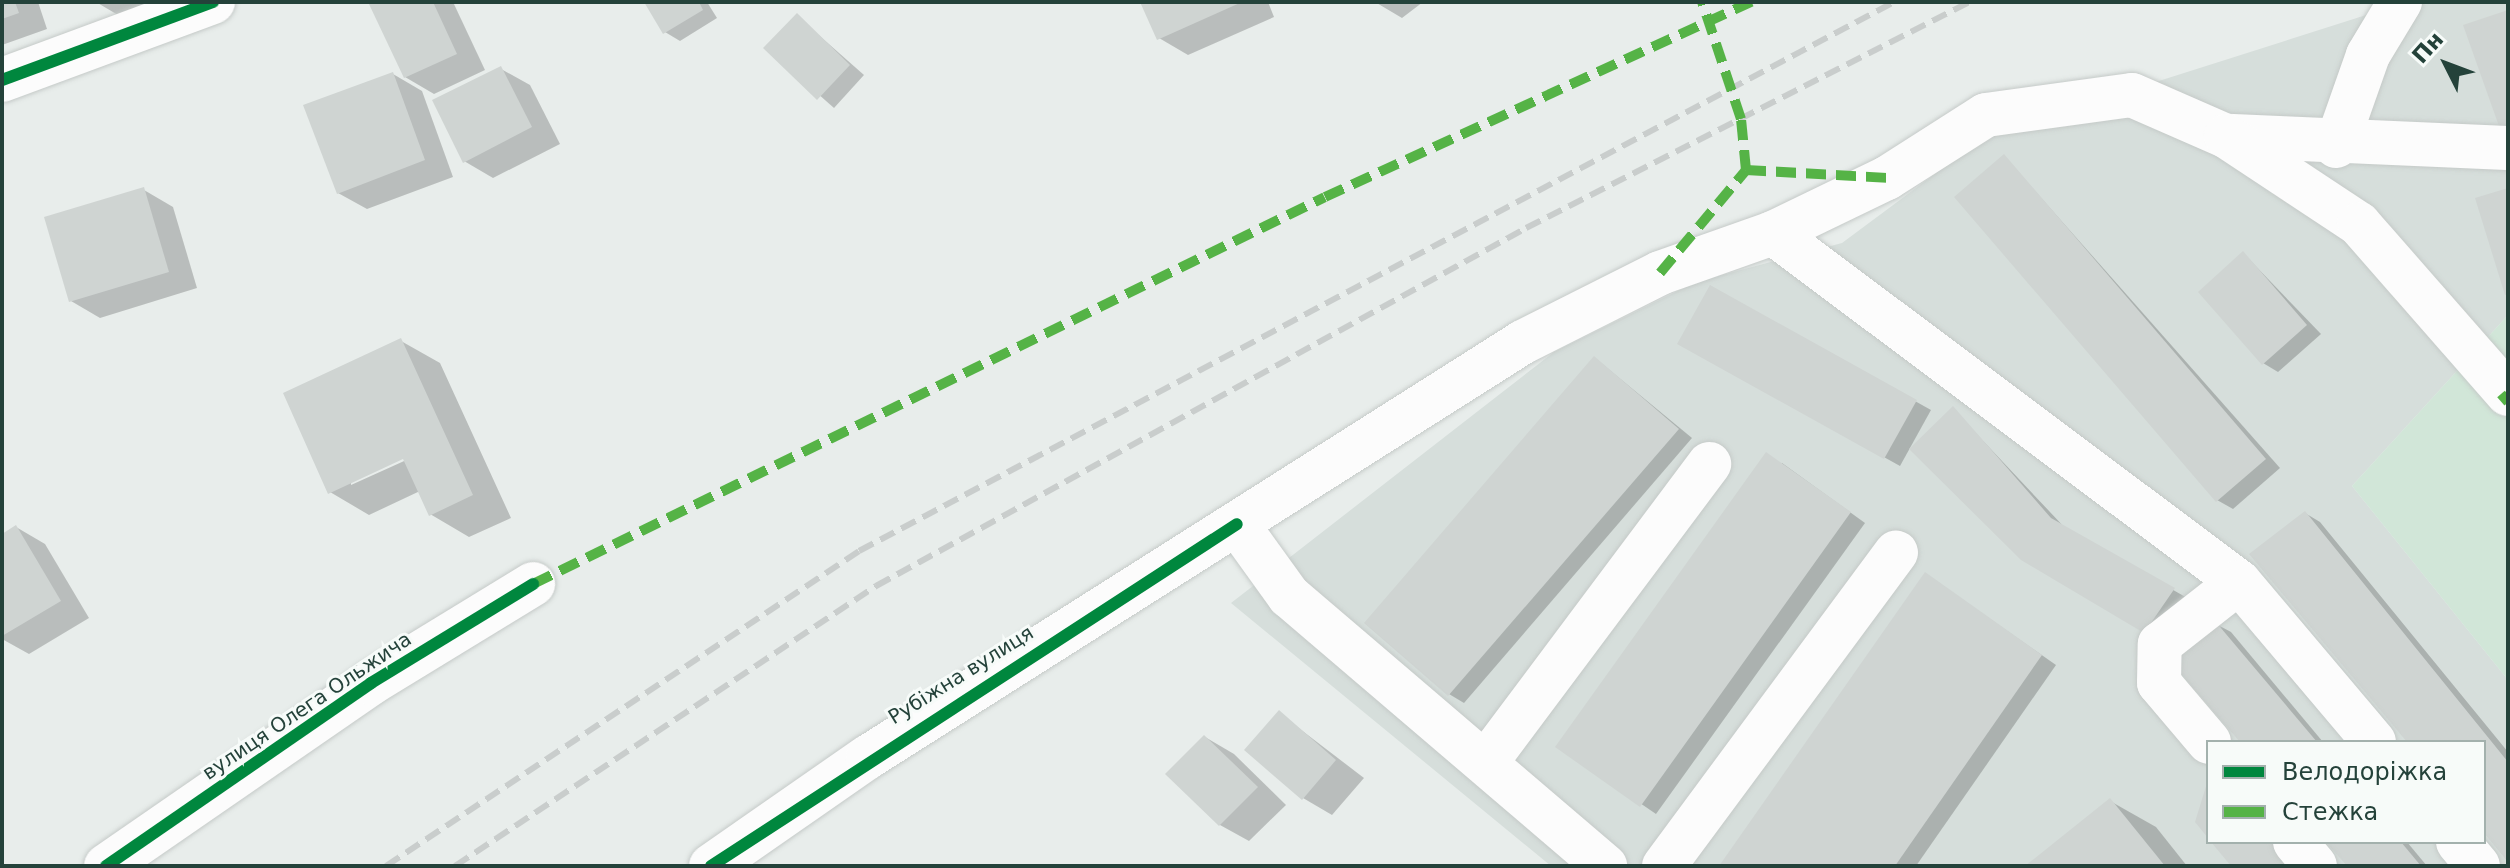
<!DOCTYPE html>
<html>
<head>
<meta charset="utf-8">
<style>
  body { margin:0 }
  #map { position:relative; width:2510px; height:868px; overflow:hidden; background:#e8edeb; font-family:"DejaVu Sans",sans-serif }
  div>[style] { position:absolute }
  .built>* { inset:0; background:#d6dedb }
  .green>* { inset:0; background:#d1e6d8 }
  .shadow>* { inset:0; background:#0003 }
  .building>* { inset:0; background:#cfd4d2 }
  .roads { filter:drop-shadow(0 0 2px #c5cac8) drop-shadow(0 0 2px #c5cac8) }
  .minor>* { height:44px; margin:-22px; padding:0 22px; transform-origin:22px; border-radius:22px; background:#fcfcfc }
  .rail>* { height:6px; margin-top:-3px; transform-origin:0; background:repeating-linear-gradient(90deg,#c9cdcc 0 16px,transparent 0 24px) }
  .quiet>* { height:10px; margin-top:-5px; transform-origin:0; background:repeating-linear-gradient(90deg,#55b346 0 20px,transparent 0 30px) }
  .cycleway>* { height:12px; margin:-6px; padding:0 6px; transform-origin:6px; border-radius:6px; background:#00873e }
  span { translate:-50% -50%; white-space:nowrap; text-align:center; line-height:1.15; -webkit-text-stroke:6px #f7fbf9; paint-order:stroke }
  .street-label { font-size:20px; color:#24423a }
  .frame { position:absolute; inset:0; border:4px solid #24423a; pointer-events:none }
  .legend { position:absolute; left:2206px; top:740px; width:280px; height:104px; box-sizing:border-box; background:#f7fbf9; border:2px solid #a3b1ad; margin:0; padding:10px 14px; list-style:none; font-size:24px; color:#24423a }
  .legend li { display:flex; align-items:center; gap:16px; height:40px }
  .legend b { width:40px; border:2px solid #a3b1ad }
  .north { position:absolute; left:2406px; top:24px; width:80px; height:80px; -webkit-text-stroke:6px #f7fbf9; paint-order:stroke; rotate:312deg; font-size:22px; font-weight:700; line-height:32px; text-align:center; color:#24423a }
  .north::after { content:''; display:block; margin:auto; width:28px; height:36px; background:#24423a; clip-path:polygon(50% 0,100% 100%,50% 72%,0 100%) }
</style>
</head>
<body>
<div id="map">
  <div class="built">
    <i style="clip-path:polygon(evenodd,2407px 2px,2508px 2px,2508px 315px,2352px 486px,2508px 680px,2508px 866px,1551px 866px,1231px 603px,1554px 352px,1696px 282px,1842px 243px,1986px 136px,2407px 2px,2208px 742px,2484px 742px,2484px 842px,2208px 842px,2208px 742px)"></i>
  </div>
  <div class="green">
    <i style="clip-path:polygon(2508px 315px,2508px 680px,2352px 486px)"></i>
  </div>
  <div class="shadow">
    <i style="clip-path:polygon(2px 2px,38px 2px,47px 29px,2px 45px)"></i>
    <i style="clip-path:polygon(96px 2px,155px 2px,118px 15px)"></i>
    <i style="clip-path:polygon(371px 2px,453px 2px,485px 70px,434px 94px,405px 77px)"></i>
    <i style="clip-path:polygon(646px 2px,707px 2px,717px 18px,680px 41px,665px 32px)"></i>
    <i style="clip-path:polygon(1143px 2px,1268px 2px,1274px 17px,1188px 55px,1159px 38px)"></i>
    <i style="clip-path:polygon(1375px 2px,1423px 2px,1402px 18px)"></i>
    <i style="clip-path:polygon(797px 16px,864px 75px,834px 108px,766px 48px)"></i>
    <i style="clip-path:polygon(501px 69px,530px 85px,560px 144px,493px 178px,464px 161px)"></i>
    <i style="clip-path:polygon(393px 74px,422px 91px,453px 177px,367px 209px,338px 193px)"></i>
    <i style="clip-path:polygon(2004px 156px,2280px 468px,2233px 509px,2217px 500px)"></i>
    <i style="clip-path:polygon(144px 190px,173px 207px,197px 288px,100px 318px,71px 301px)"></i>
    <i style="clip-path:polygon(2244px 254px,2321px 334px,2278px 372px,2263px 363px)"></i>
    <i style="clip-path:polygon(1711px 287px,1931px 410px,1900px 466px,1680px 344px)"></i>
    <i style="clip-path:polygon(evenodd,401px 341px,440px 363px,511px 518px,469px 537px,430px 514px,420px 491px,369px 515px,330px 492px,401px 341px,411px 453px,413px 457px,351px 485px,351px 481px,411px 453px)"></i>
    <i style="clip-path:polygon(1595px 358px,1692px 438px,1464px 703px,1449px 694px)"></i>
    <i style="clip-path:polygon(1953px 409px,2066px 529px,2189px 599px,2161px 640px,1912px 449px)"></i>
    <i style="clip-path:polygon(1782px 463px,1865px 523px,1656px 814px,1558px 747px)"></i>
    <i style="clip-path:polygon(2305px 513px,2320px 522px,2508px 752px,2508px 861px,2484px 832px,2484px 742px,2409px 742px)"></i>
    <i style="clip-path:polygon(16px 527px,45px 544px,89px 618px,29px 654px,2px 639px,2px 536px)"></i>
    <i style="clip-path:polygon(1940px 584px,2056px 665px,1916px 866px,1722px 866px)"></i>
    <i style="clip-path:polygon(2216px 624px,2231px 632px,2323px 742px,2243px 742px)"></i>
    <i style="clip-path:polygon(1279px 713px,1364px 778px,1332px 815px,1303px 798px)"></i>
    <i style="clip-path:polygon(1205px 737px,1234px 754px,1286px 805px,1249px 841px,1220px 825px)"></i>
    <i style="clip-path:polygon(2110px 801px,2156px 827px,2187px 866px,2029px 866px)"></i>
    <i style="clip-path:polygon(2329px 842px,2407px 842px,2427px 866px,2349px 866px)"></i>
  </div>
  <div class="building">
    <i style="clip-path:polygon(2px 2px,15px 2px,19px 13px,2px 19px)"></i>
    <i style="clip-path:polygon(368px 2px,433px 2px,457px 54px,404px 78px)"></i>
    <i style="clip-path:polygon(644px 2px,699px 2px,703px 10px,663px 34px)"></i>
    <i style="clip-path:polygon(1140px 2px,1242px 2px,1157px 40px)"></i>
    <i style="clip-path:polygon(2508px 10px,2508px 126px,2500px 129px,2463px 25px)"></i>
    <i style="clip-path:polygon(797px 13px,850px 65px,817px 100px,763px 48px)"></i>
    <i style="clip-path:polygon(501px 66px,532px 127px,463px 163px,432px 100px)"></i>
    <i style="clip-path:polygon(393px 72px,425px 160px,337px 194px,303px 105px)"></i>
    <i style="clip-path:polygon(2004px 154px,2266px 459px,2216px 502px,1954px 197px)"></i>
    <i style="clip-path:polygon(144px 187px,169px 272px,69px 302px,44px 217px)"></i>
    <i style="clip-path:polygon(2508px 188px,2508px 294px,2505px 295px,2475px 198px)"></i>
    <i style="clip-path:polygon(2243px 251px,2307px 325px,2262px 365px,2198px 292px)"></i>
    <i style="clip-path:polygon(1710px 285px,1917px 400px,1884px 459px,1677px 344px)"></i>
    <i style="clip-path:polygon(401px 338px,473px 495px,429px 516px,403px 459px,328px 494px,283px 393px)"></i>
    <i style="clip-path:polygon(1594px 356px,1679px 429px,1448px 696px,1364px 623px)"></i>
    <i style="clip-path:polygon(1953px 406px,2051px 518px,2175px 588px,2144px 633px,2021px 560px,1909px 449px)"></i>
    <i style="clip-path:polygon(1766px 452px,1851px 512px,1640px 807px,1555px 747px)"></i>
    <i style="clip-path:polygon(2305px 511px,2508px 762px,2508px 862px,2484px 833px,2484px 742px,2407px 742px,2249px 554px)"></i>
    <i style="clip-path:polygon(16px 525px,61px 601px,2px 636px,2px 534px)"></i>
    <i style="clip-path:polygon(1925px 572px,2042px 655px,1895px 866px,1719px 866px)"></i>
    <i style="clip-path:polygon(2215px 621px,2317px 742px,2240px 742px,2168px 659px)"></i>
    <i style="clip-path:polygon(1279px 710px,1336px 760px,1302px 800px,1244px 750px)"></i>
    <i style="clip-path:polygon(1204px 735px,1258px 787px,1219px 826px,1165px 774px)"></i>
    <i style="clip-path:polygon(2207px 783px,2208px 784px,2208px 838px,2195px 822px)"></i>
    <i style="clip-path:polygon(2110px 798px,2165px 866px,2025px 866px)"></i>
    <i style="clip-path:polygon(2211px 842px,2271px 842px,2291px 866px,2231px 866px)"></i>
    <i style="clip-path:polygon(2326px 842px,2401px 842px,2421px 866px,2347px 866px)"></i>
  </div>
  <div class="roads">
    <div class="minor">
      <i style="left:2px;top:80px;width:225px;rotate:-20.3deg"></i>
      <i style="left:2232px;top:136px;width:276px;rotate:2.5deg"></i>
      <i style="left:2336px;top:146px;width:96px;rotate:-70.6deg"></i>
      <i style="left:2368px;top:55px;width:62px;rotate:-58.9deg"></i>
      <i style="left:1773px;top:233px;width:582px;rotate:36.83deg"></i>
      <i style="left:2239px;top:582px;width:209px;rotate:49.8deg"></i>
      <i style="left:1237px;top:524px;width:89px;rotate:54.2deg"></i>
      <i style="left:1289px;top:596px;width:416px;rotate:40.5deg"></i>
      <i style="left:2209px;top:742px;width:77px;rotate:-130.3deg"></i>
      <i style="left:2159px;top:683px;width:39px;rotate:-89deg"></i>
      <i style="left:2160px;top:644px;width:100px;rotate:-38.1deg"></i>
      <i style="left:1487px;top:761px;width:371px;rotate:-53.2deg"></i>
      <i style="left:2295px;top:842px;width:31px;rotate:50deg"></i>
      <i style="left:2458px;top:842px;width:31px;rotate:50deg"></i>
      <i style="left:106px;top:866px;width:322px;rotate:-34.6deg"></i>
      <i style="left:371px;top:683px;width:190px;rotate:-31.4deg"></i>
      <i style="left:711px;top:866px;width:191px;rotate:-34.8deg"></i>
      <i style="left:868px;top:757px;width:775px;rotate:-32.36deg"></i>
      <i style="left:1523px;top:342px;width:153px;rotate:-26.7deg"></i>
      <i style="left:1660px;top:273px;width:120px;rotate:-19.5deg"></i>
      <i style="left:1773px;top:233px;width:127px;rotate:-25.8deg"></i>
      <i style="left:1887px;top:178px;width:117px;rotate:-32.5deg"></i>
      <i style="left:1986px;top:115px;width:147px;rotate:-7.8deg"></i>
      <i style="left:2132px;top:95px;width:103px;rotate:23.6deg"></i>
      <i style="left:2226px;top:136px;width:159px;rotate:33.5deg"></i>
      <i style="left:2359px;top:224px;width:226px;rotate:48.8deg"></i>
      <i style="left:1664px;top:866px;width:390px;rotate:-53.5deg"></i>
    </div>
  </div>
  <div class="rail">
    <i style="left:386px;top:866px;width:568px;rotate:-33.66deg"></i>
    <i style="left:859px;top:551px;width:1172px;rotate:-27.94deg"></i>
    <i style="left:455px;top:866px;width:506px;rotate:-33.63deg"></i>
    <i style="left:876px;top:586px;width:742px;rotate:-28.84deg"></i>
    <i style="left:1526px;top:228px;width:498px;rotate:-27deg"></i>
  </div>
  <div class="quiet">
    <i style="left:1746px;top:170px;width:141px;rotate:3.2deg"></i>
    <i style="left:1660px;top:273px;width:134px;rotate:-50.1deg"></i>
    <i style="left:1746px;top:170px;width:51px;rotate:-95.6deg"></i>
    <i style="left:1741px;top:119px;width:123px;rotate:-108.4deg"></i>
    <i style="left:2501px;top:394px;width:11px;rotate:49deg"></i>
    <i style="left:533px;top:584px;width:881px;rotate:-26.04deg"></i>
    <i style="left:1325px;top:197px;width:469px;rotate:-24.6deg"></i>
  </div>
  <div class="cycleway">
    <i style="left:2px;top:80px;width:225px;rotate:-20.3deg"></i>
    <i style="left:106px;top:866px;width:322px;rotate:-34.6deg"></i>
    <i style="left:371px;top:683px;width:190px;rotate:-31.4deg"></i>
    <i style="left:711px;top:866px;width:627px;rotate:-33.03deg"></i>
  </div>
  <div class="street-label">
    <span style="left:961px;top:675px;rotate:-32deg">Рубіжна вулиця</span>
    <span style="left:307px;top:706px;rotate:-34deg">вулиця Олега Ольжича</span>
  </div>
  <div class="frame"></div>
  <ul class="legend">
  <li><b style="height:10px;background:#00873e"></b>Велодоріжка</li>
  <li><b style="height:10px;background:#55b346"></b>Стежка</li>
  </ul>
  <div class="north">Пн</div>
</div>
</body>
</html>
